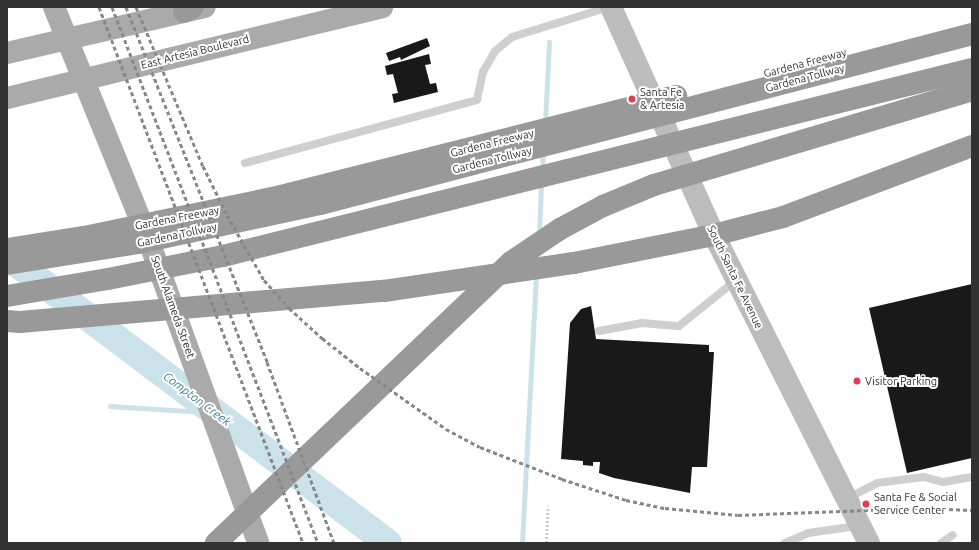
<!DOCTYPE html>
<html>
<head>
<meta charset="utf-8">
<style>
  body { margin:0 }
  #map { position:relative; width:979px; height:550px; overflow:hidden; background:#fff; font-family:Ubuntu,sans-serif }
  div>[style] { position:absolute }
  .stream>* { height:4.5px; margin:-2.25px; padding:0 2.25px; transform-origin:2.25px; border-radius:2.25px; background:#cbe2eb }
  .river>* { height:28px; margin:-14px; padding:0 14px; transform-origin:14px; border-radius:14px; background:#cbe2eb }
  .building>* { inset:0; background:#191919 }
  .path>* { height:2.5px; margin-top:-1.25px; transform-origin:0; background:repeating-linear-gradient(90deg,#ccc 0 2px,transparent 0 4px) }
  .service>* { height:8px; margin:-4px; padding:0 4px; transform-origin:4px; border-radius:4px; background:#cfcfcf }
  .secondary>* { height:22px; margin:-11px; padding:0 11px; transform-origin:11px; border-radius:11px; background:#bcbcbc }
  .primary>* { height:22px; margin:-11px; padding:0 11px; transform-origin:11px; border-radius:11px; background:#aaa }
  .motorway>* { height:22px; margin:-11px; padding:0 11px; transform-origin:11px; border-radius:11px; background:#999 }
  .rail>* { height:3px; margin-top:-1.5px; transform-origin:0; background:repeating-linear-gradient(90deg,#878787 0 4px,transparent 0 7px) }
  .dots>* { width:11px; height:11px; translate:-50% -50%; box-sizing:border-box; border:2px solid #fff; border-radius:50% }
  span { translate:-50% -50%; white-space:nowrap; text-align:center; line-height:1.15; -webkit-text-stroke:4px #fff; paint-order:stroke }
  .street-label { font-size:11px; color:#323232 }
  .poi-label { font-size:11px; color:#323232 }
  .left { translate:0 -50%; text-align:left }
  .water-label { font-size:12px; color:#407c93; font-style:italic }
  .frame { position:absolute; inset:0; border:8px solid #323232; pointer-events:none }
</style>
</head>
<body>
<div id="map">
  <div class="stream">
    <i style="left:545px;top:122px;width:80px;rotate:-87.1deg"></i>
    <i style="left:542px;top:170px;width:18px;rotate:-87deg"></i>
    <i style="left:539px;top:236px;width:52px;rotate:-87.8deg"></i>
    <i style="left:110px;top:406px;width:94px;rotate:3.7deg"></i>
    <i style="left:522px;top:543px;width:268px;rotate:-87deg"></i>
  </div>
  <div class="river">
    <i style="left:7px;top:256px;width:477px;rotate:37deg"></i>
  </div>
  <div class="building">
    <i style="clip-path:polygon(427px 38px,430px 46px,401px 60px,400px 57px,389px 61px,386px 53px)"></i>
    <i style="clip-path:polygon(429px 54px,431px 64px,425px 65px,430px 84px,436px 83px,438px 92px,394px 103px,392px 94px,398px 93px,393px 74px,387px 75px,385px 66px)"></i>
    <i style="clip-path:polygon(972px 284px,972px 458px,907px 473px,869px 308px)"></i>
    <i style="clip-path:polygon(591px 306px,596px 339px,709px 345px,709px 352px,714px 352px,707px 467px,692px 467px,690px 493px,614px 478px,599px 473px,600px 462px,593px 462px,593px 466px,583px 465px,583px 461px,561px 459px,570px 323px,581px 309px)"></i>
  </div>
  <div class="path">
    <i style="left:546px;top:543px;width:37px;rotate:-87deg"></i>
  </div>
  <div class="service">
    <i style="left:245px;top:163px;width:240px;rotate:-15.2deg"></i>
    <i style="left:477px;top:100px;width:29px;rotate:-78deg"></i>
    <i style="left:483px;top:72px;width:24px;rotate:-60deg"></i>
    <i style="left:495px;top:51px;width:22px;rotate:-39deg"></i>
    <i style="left:512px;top:37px;width:102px;rotate:-17.2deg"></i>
    <i style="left:599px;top:331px;width:44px;rotate:-10.5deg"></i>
    <i style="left:642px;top:323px;width:37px;rotate:5deg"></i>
    <i style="left:679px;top:326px;width:72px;rotate:-38.8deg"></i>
    <i style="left:848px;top:498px;width:33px;rotate:-27deg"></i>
    <i style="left:877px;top:483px;width:47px;rotate:-7.3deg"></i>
    <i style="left:924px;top:477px;width:20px;rotate:15deg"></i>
    <i style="left:943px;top:482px;width:29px;rotate:-10deg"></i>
    <i style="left:785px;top:543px;width:25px;rotate:-23deg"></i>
    <i style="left:808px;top:533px;width:50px;rotate:-8deg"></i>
    <i style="left:941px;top:543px;width:14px;rotate:-34deg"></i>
  </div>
  <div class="secondary">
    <i style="left:611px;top:7px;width:250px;rotate:65.7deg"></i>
    <i style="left:714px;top:235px;width:345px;rotate:63.3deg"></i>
  </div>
  <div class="primary">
    <i style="left:54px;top:7px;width:256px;rotate:67.9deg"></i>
    <i style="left:150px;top:244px;width:318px;rotate:70.1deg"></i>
    <i style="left:7px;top:53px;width:203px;rotate:-13.1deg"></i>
    <i style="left:7px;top:98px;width:386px;rotate:-13.6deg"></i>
  </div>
  <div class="motorway">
    <i style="left:184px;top:12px;width:10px;rotate:-29deg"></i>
    <i style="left:7px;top:249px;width:78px;rotate:-8.9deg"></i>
    <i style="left:84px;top:237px;width:193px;rotate:-11.7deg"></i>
    <i style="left:273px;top:198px;width:416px;rotate:-14.2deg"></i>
    <i style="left:7px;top:264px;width:133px;rotate:-9.1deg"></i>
    <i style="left:138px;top:243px;width:186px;rotate:-12.1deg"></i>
    <i style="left:320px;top:204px;width:674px;rotate:-14.61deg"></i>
    <i style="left:7px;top:296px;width:102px;rotate:-9.6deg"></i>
    <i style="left:108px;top:279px;width:117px;rotate:-11.3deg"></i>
    <i style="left:223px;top:256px;width:772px;rotate:-14.02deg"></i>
    <i style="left:7px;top:321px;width:13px;rotate:4deg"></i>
    <i style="left:20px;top:322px;width:365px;rotate:-4.9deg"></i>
    <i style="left:384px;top:291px;width:192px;rotate:-8.4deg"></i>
    <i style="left:574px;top:263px;width:143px;rotate:-11.3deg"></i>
    <i style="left:714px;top:235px;width:71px;rotate:-14.6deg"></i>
    <i style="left:783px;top:217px;width:202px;rotate:-20.6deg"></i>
    <i style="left:216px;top:543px;width:407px;rotate:-43.6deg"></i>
    <i style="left:511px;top:262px;width:59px;rotate:-34deg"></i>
    <i style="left:560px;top:229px;width:49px;rotate:-28.1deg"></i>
    <i style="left:603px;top:206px;width:55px;rotate:-22.4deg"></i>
    <i style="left:654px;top:185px;width:332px;rotate:-16.6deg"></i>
  </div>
  <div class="rail">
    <i style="left:99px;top:7px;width:574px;rotate:69.16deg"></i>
    <i style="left:112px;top:7px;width:574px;rotate:68.98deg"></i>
    <i style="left:126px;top:7px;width:382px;rotate:68.3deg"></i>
    <i style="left:267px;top:362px;width:193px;rotate:69.7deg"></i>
    <i style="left:136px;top:7px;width:173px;rotate:67.2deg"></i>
    <i style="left:203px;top:166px;width:55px;rotate:63.9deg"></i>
    <i style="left:227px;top:215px;width:75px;rotate:60.4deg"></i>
    <i style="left:264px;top:280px;width:38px;rotate:48deg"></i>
    <i style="left:289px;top:308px;width:45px;rotate:42.3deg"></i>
    <i style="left:322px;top:338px;width:48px;rotate:38.3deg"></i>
    <i style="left:360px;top:368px;width:105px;rotate:35.3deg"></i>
    <i style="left:446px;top:429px;width:38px;rotate:28deg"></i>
    <i style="left:480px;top:447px;width:88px;rotate:21.3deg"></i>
    <i style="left:562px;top:479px;width:67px;rotate:18.2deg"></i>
    <i style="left:626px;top:500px;width:40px;rotate:12deg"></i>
    <i style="left:665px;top:508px;width:73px;rotate:5.5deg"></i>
    <i style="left:738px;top:515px;width:183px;rotate:-2.2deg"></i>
    <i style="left:921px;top:508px;width:51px;rotate:2.2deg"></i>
  </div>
  <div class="dots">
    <i style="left:632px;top:99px;background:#e23b5a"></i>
    <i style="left:857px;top:381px;background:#e23b5a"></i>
    <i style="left:866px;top:504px;background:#e23b5a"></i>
  </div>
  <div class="street-label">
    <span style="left:195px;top:52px;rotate:-14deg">East Artesia Boulevard</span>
    <span style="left:805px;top:63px;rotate:-15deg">Gardena Freeway</span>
    <span style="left:805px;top:78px;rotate:-15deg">Gardena Tollway</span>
    <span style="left:492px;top:143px;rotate:-14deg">Gardena Freeway</span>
    <span style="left:492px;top:160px;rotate:-14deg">Gardena Tollway</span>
    <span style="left:177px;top:218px;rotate:-11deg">Gardena Freeway</span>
    <span style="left:177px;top:235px;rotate:-12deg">Gardena Tollway</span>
    <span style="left:735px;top:277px;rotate:64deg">South Santa Fe Avenue</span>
    <span style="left:173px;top:307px;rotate:70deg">South Alameda Street</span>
  </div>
  <div class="poi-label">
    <span class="left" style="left:640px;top:99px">Santa Fe<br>&amp; Artesia</span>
    <span class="left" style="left:865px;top:381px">Visitor Parking</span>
    <span class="left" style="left:874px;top:504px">Santa Fe &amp; Social<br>Service Center</span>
  </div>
  <div class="water-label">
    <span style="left:197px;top:399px;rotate:37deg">Compton Creek</span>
  </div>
  <div class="frame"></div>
</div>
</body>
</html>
